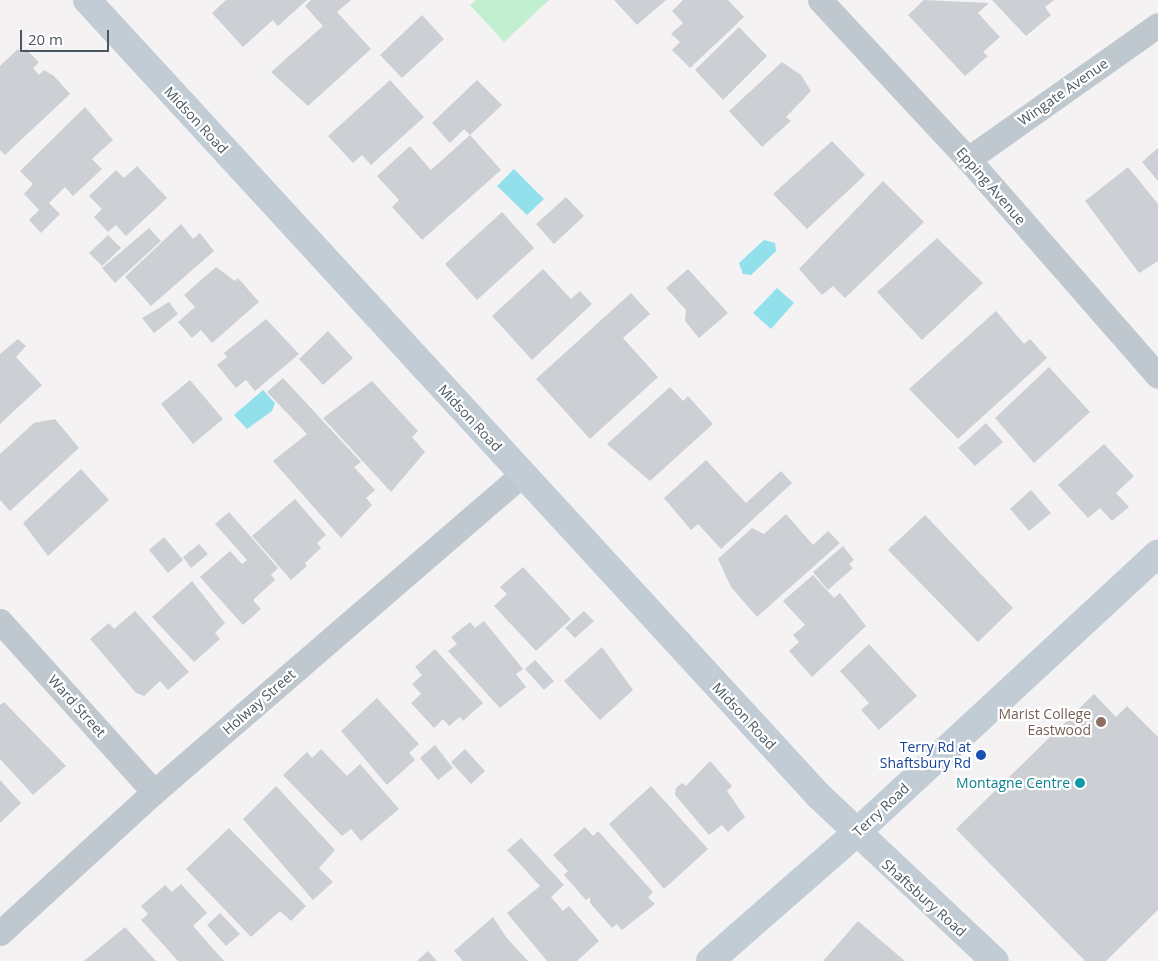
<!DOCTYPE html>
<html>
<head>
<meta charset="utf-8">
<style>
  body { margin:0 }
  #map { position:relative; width:1158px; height:961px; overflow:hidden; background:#f4f2f3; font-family:"Open Sans",sans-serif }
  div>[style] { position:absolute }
  .green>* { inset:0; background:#c3efd1 }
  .water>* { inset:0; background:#92e0eb }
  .building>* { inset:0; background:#ccd0d4 }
  .street>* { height:25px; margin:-12.5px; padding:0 12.5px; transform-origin:12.5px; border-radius:12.5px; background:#bec8ce }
  .secondary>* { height:28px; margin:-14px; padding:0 14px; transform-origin:14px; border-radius:14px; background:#c1ccd5 }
  .dots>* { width:14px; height:14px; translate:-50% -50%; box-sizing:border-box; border:2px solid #fff; border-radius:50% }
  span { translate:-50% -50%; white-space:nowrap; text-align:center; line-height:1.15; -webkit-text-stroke:4.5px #fff; paint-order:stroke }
  .street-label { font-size:14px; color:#4a5760 }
  .education-label { font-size:14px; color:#785e54 }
  .right { translate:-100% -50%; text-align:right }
  .transit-label { font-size:14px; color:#164399 }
  .culture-label { font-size:14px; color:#0d838f }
  .scale { position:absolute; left:20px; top:30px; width:89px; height:22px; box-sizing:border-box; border:2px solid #4a5760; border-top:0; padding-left:6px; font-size:15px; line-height:18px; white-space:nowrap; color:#4a5760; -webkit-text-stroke:4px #fff; paint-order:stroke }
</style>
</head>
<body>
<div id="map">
  <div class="green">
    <i style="clip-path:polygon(476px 0,549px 0,504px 42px,470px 5px)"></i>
  </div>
  <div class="water">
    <i style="clip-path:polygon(514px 169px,544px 199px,527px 215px,497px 186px)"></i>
    <i style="clip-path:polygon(764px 240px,775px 243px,776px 251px,751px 275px,743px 274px,739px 263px)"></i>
    <i style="clip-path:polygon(777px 288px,794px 303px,771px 329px,753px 313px)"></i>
    <i style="clip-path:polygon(263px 390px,275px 403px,272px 411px,247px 429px,234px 415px)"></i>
  </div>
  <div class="building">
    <i style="clip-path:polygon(226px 0,307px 0,278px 26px,273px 20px,243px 47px,212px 13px)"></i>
    <i style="clip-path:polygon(311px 0,351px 0,337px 12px,371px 49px,308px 106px,271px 72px,323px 26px,305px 6px)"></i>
    <i style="clip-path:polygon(614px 0,666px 0,637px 25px)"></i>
    <i style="clip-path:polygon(683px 0,728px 0,744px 17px,690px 68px,672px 50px,680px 42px,671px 34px,683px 23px,672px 11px)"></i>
    <i style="clip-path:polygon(924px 0,989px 3px,978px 13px,1000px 37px,983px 52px,988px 56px,965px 76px,908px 15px)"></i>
    <i style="clip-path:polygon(992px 0,1054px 0,1045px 7px,1051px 15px,1026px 36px)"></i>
    <i style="clip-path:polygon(422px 15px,444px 39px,402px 78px,380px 55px)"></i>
    <i style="clip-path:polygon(739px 27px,767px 56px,723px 100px,695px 70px)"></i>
    <i style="clip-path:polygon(18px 49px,22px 53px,26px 49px,39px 62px,33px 68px,39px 75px,44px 70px,54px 76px,70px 94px,5px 155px,0 150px,0 66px)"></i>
    <i style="clip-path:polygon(782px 62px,801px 75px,811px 91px,786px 117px,791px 121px,762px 147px,729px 111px)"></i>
    <i style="clip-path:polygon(390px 80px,424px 117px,371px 165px,362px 155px,353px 163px,328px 136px)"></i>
    <i style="clip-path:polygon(477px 80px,502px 105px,470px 135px,464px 129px,450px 143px,432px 123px)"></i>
    <i style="clip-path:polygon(85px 107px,113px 140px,92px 159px,102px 169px,73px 196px,65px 187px,49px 203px,60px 214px,41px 233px,29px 220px,39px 210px,24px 194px,33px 184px,20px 171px)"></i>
    <i style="clip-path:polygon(470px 135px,501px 170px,422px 240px,392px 207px,399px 200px,377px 176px,410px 146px,431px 170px)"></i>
    <i style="clip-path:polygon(832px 141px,865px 175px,807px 229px,773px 194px)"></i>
    <i style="clip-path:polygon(1158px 148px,1158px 181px,1142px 162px)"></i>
    <i style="clip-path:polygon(137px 166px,167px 198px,126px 236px,116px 225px,108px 232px,94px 217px,102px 209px,89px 196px,116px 170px,124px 178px)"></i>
    <i style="clip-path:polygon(1128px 167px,1158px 204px,1158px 261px,1139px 273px,1085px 201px)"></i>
    <i style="clip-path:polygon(883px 181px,924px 222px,845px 298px,833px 286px,822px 295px,799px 269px)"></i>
    <i style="clip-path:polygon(566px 197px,584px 216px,554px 244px,536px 224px)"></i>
    <i style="clip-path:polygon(502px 212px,534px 248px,477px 300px,445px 264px)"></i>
    <i style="clip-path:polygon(181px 224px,193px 239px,200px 233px,214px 251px,151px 306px,125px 277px)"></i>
    <i style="clip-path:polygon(149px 228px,161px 241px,115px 283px,102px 268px)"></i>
    <i style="clip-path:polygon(108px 235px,121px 248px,102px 266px,89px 253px)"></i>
    <i style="clip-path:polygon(937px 238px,983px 283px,922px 340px,877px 292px)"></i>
    <i style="clip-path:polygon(216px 267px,235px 281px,238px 278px,259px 302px,212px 343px,201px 330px,192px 338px,178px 322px,195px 307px,184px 295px)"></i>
    <i style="clip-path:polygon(543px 269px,571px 299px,580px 291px,592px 304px,532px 360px,492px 316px)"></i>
    <i style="clip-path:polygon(688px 269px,728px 313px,699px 338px,685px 321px,686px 310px,666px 288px)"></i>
    <i style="clip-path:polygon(631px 293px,650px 314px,623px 338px,658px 377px,590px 439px,536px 379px)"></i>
    <i style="clip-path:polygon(169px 302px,178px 314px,154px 333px,142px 318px)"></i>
    <i style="clip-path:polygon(996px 311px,1024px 344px,1030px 339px,1047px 358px,958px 439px,909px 389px)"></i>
    <i style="clip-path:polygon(266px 319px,299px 354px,255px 391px,246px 380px,236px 388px,217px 365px,227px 357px,224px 353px)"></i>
    <i style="clip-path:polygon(328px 331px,353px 358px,323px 385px,299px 359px)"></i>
    <i style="clip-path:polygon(18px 339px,26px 346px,16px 357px,42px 385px,0 424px,0 354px)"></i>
    <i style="clip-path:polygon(1049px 367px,1090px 412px,1034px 463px,995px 418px)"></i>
    <i style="clip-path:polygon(283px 378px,361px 462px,354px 467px,375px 490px,366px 498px,372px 505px,341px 538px,273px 461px,307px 434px,267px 392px)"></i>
    <i style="clip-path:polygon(190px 380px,223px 419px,193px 444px,161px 404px)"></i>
    <i style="clip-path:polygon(372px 381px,418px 431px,412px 437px,425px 452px,391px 492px,323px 418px)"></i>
    <i style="clip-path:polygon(670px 387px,683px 401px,688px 396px,713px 424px,650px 481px,607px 444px)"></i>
    <i style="clip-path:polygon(55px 419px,79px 448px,10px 511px,0 500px,0 454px,34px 423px)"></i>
    <i style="clip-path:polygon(986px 423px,1003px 442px,975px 466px,958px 448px)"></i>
    <i style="clip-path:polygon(1104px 444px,1134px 476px,1116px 493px,1129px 507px,1112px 521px,1100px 508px,1088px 518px,1058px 485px)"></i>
    <i style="clip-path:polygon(706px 460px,746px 503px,781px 471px,792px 483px,721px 549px,698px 524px,691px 530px,664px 498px)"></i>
    <i style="clip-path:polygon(81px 469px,109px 500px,48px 556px,23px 523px)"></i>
    <i style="clip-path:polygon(1031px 490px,1051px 513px,1029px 531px,1010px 509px)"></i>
    <i style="clip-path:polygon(295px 499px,326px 535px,317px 543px,321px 548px,305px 563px,307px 566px,291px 580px,252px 536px)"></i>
    <i style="clip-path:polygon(229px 512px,278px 568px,271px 575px,275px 580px,253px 600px,261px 609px,243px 625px,200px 577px,230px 551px,242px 564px,247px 560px,215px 524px)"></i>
    <i style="clip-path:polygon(786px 514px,813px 545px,828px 531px,840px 543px,757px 617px,731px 587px,718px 559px,752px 528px,764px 534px)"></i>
    <i style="clip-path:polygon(925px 515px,1013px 608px,978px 642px,888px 550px)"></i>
    <i style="clip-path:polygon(164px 537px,183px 560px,168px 573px,149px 550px)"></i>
    <i style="clip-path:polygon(199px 544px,208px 554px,191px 568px,183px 557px)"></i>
    <i style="clip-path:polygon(843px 546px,854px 560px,849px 564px,853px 568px,828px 590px,813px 572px)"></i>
    <i style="clip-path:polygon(523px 567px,571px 619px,536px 651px,494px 606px,507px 594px,500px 587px)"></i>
    <i style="clip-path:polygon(813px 575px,834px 598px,840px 593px,866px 626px,812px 677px,789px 651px,799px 642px,793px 635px,805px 625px,783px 601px)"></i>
    <i style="clip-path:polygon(192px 581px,225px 623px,215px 633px,220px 639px,194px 662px,152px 617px)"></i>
    <i style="clip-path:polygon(135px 611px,189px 672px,168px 690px,160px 681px,144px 696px,136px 693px,90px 639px,109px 623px,114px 629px)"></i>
    <i style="clip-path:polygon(584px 611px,594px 621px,575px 638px,565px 628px)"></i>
    <i style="clip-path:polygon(484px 621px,523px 669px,516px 674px,526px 687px,500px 708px,448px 651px,457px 644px,451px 637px,470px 622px,475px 628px)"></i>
    <i style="clip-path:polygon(869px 644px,917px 696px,879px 730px,861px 710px,869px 703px,840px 671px)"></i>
    <i style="clip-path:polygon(602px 647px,633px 690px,600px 720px,564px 681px)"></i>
    <i style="clip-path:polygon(435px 649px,483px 703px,463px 721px,460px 717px,449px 726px,443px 719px,434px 728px,411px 703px,421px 694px,412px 684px,422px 675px,415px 667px)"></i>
    <i style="clip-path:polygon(535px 660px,554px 681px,544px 690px,525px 669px)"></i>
    <i style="clip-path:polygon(1094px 694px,1116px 717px,1127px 706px,1158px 737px,1158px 910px,1106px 961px,1085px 961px,956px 829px)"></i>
    <i style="clip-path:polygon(377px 698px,419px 744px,409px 753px,415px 760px,387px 785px,341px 731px)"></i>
    <i style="clip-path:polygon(4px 702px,66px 766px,33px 795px,0 759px,0 705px)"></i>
    <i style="clip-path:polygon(435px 745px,453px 768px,438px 780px,420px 758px)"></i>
    <i style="clip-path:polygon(321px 749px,347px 776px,360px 764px,399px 809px,361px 841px,351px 829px,342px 836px,283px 775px,307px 752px,312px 758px)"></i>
    <i style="clip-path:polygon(465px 749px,485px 771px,471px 784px,451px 762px)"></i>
    <i style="clip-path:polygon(710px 761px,732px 786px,727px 791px,745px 817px,728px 832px,722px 825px,709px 835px,675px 795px,676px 788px,682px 783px,686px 786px)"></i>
    <i style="clip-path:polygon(0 780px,21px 803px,0 823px)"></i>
    <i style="clip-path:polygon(276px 786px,335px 850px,319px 868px,333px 882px,313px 900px,243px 819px)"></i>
    <i style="clip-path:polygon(651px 786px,708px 849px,664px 889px,609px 824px)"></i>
    <i style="clip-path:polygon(585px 827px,593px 836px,598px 831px,653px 892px,648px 897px,655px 904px,622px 930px,617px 924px,612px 928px,590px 903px,590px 897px,586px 900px,564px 875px,568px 871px,553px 855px)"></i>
    <i style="clip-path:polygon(229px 828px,306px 906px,291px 921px,280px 911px,251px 937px,186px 869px)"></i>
    <i style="clip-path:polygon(521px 838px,564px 885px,551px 897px,563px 911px,569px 906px,599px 941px,577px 961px,547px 961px,507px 913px,540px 886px,507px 850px)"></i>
    <i style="clip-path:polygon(181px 884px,207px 913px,193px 926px,224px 961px,178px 961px,141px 920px,148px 914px,141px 906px,165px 885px,172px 892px)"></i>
    <i style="clip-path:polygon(220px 913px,240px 934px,226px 946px,207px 925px)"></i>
    <i style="clip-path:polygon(493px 917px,506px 937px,528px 961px,463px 961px,454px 951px)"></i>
    <i style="clip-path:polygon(858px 921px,905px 961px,823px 961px)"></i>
    <i style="clip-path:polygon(125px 927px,156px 961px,84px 961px)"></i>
    <i style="clip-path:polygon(428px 951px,437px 961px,417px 961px)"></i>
  </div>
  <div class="street">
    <i style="left:820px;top:0;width:217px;rotate:47.1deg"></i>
    <i style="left:968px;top:159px;width:288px;rotate:48.8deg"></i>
    <i style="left:968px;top:159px;width:232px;rotate:-35.2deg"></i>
    <i style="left:0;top:621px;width:230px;rotate:48deg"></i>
    <i style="left:0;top:933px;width:209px;rotate:-42.5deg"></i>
    <i style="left:154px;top:792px;width:486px;rotate:-40.8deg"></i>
  </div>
  <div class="secondary">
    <i style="left:87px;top:0;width:1081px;rotate:47.4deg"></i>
    <i style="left:819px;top:796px;width:241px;rotate:43.2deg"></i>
    <i style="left:710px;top:961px;width:193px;rotate:-41.2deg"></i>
    <i style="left:855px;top:834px;width:413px;rotate:-42.8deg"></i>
  </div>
  <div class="dots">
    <i style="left:1101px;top:722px;background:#8d6e63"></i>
    <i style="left:981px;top:755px;background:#1a4fb4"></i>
    <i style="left:1080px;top:783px;background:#0f9aa8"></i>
  </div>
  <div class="street-label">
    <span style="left:1063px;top:92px;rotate:-35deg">Wingate Avenue</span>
    <span style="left:196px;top:120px;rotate:47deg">Midson Road</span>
    <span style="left:991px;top:186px;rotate:49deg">Epping Avenue</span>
    <span style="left:470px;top:418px;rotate:47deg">Midson Road</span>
    <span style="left:259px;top:702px;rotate:-41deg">Holway Street</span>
    <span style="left:77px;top:706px;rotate:48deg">Ward Street</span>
    <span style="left:744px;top:716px;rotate:47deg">Midson Road</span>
    <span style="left:881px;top:810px;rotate:-43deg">Terry Road</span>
    <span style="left:924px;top:898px;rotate:42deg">Shaftsbury Road</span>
  </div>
  <div class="education-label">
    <span class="right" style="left:1091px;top:722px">Marist College<br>Eastwood</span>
  </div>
  <div class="transit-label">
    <span class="right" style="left:971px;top:755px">Terry Rd at<br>Shaftsbury Rd</span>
  </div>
  <div class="culture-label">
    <span class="right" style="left:1070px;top:783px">Montagne Centre</span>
  </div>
  <div class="scale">20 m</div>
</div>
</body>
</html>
